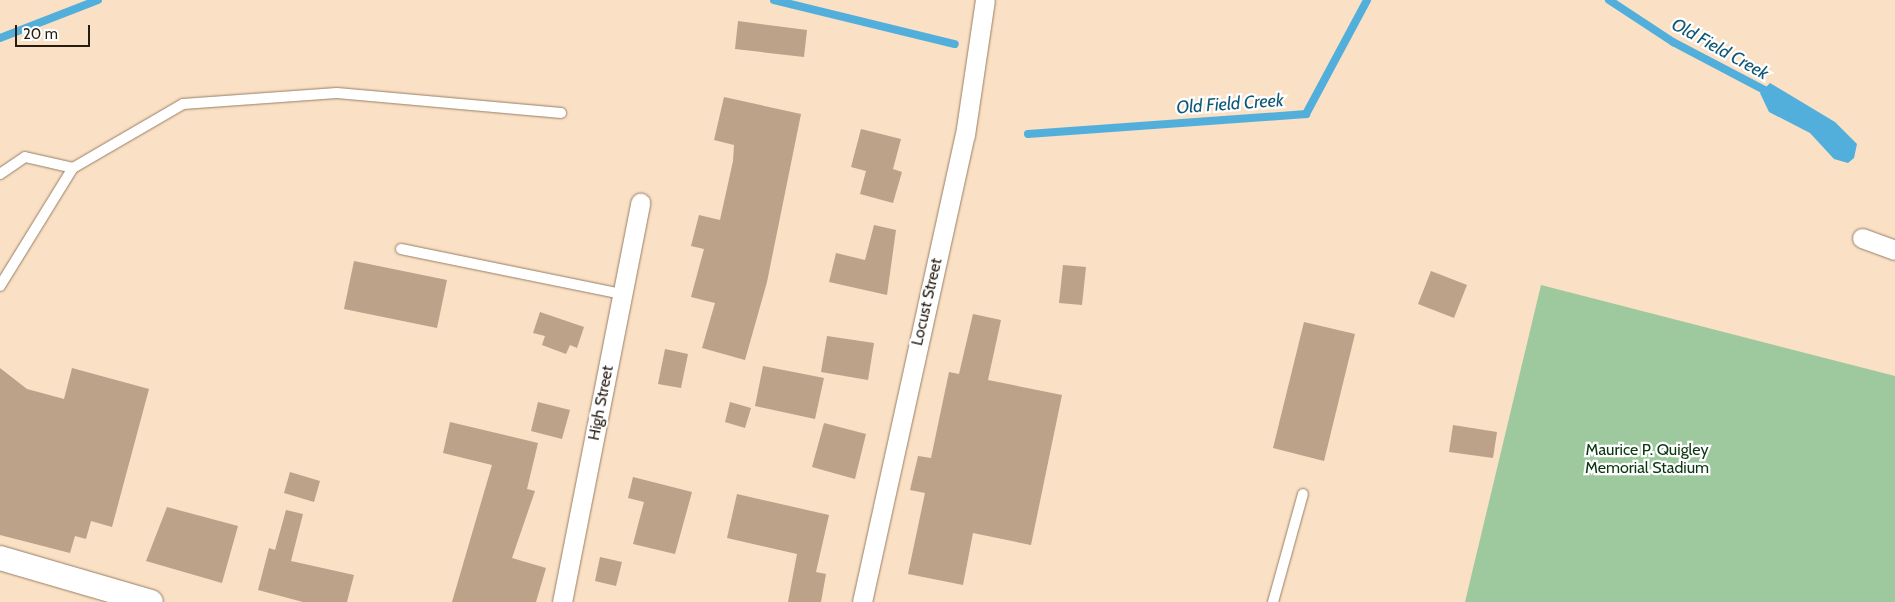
<!DOCTYPE html>
<html>
<head>
<meta charset="utf-8">
<style>
  body { margin:0 }
  #map { position:relative; width:1895px; height:602px; overflow:hidden; background:#fae0c4; font-family:Cabin,sans-serif }
  div>[style] { position:absolute }
  .green>* { inset:0; background:#9ec89d }
  .water>* { inset:0; background:#52afdc }
  .stream>* { height:8px; margin:-4px; padding:0 4px; transform-origin:4px; border-radius:4px; background:#52afdc }
  .building>* { inset:0; background:#bba288 }
  .roads { filter:drop-shadow(0 0 1px #977f66) drop-shadow(0 0 1px #977f66) }
  .service>* { height:10px; margin:-5px; padding:0 5px; transform-origin:5px; border-radius:5px; background:#fff }
  .minor>* { height:19px; margin:-9.5px; padding:0 9.5px; transform-origin:9.5px; border-radius:9.5px; background:#fff }
  .tertiary>* { height:24px; margin:-12px; padding:0 12px; transform-origin:12px; border-radius:12px; background:#fff }
  span { translate:-50% -50%; white-space:nowrap; text-align:center; line-height:1.15; -webkit-text-stroke:4.5px #fff; paint-order:stroke }
  .street-label { font-size:16px; color:#261c12 }
  .park-label { font-size:16px; color:#09370e }
  .water-label { font-size:18px; color:#0e5877; font-style:italic }
  .scale { position:absolute; left:15px; top:25px; width:75px; height:22px; box-sizing:border-box; border:2px solid #261c12; border-top:0; padding-left:6px; font-size:15px; line-height:18px; white-space:nowrap; color:#261c12; -webkit-text-stroke:4px #fff; paint-order:stroke }
</style>
</head>
<body>
<div id="map">
  <div class="green">
    <i style="clip-path:polygon(1541px 285px,1895px 376px,1895px 602px,1465px 602px)"></i>
  </div>
  <div class="water">
    <i style="clip-path:polygon(1770px 83px,1835px 122px,1857px 144px,1854px 158px,1848px 163px,1834px 159px,1810px 133px,1769px 112px,1760px 93px)"></i>
  </div>
  <div class="stream">
    <i style="left:774px;top:0;width:186px;rotate:13.7deg"></i>
    <i style="left:1609px;top:0;width:77px;rotate:33.3deg"></i>
    <i style="left:1673px;top:42px;width:110px;rotate:27.7deg"></i>
    <i style="left:0;top:38px;width:105px;rotate:-21.2deg"></i>
    <i style="left:1028px;top:134px;width:279px;rotate:-4.1deg"></i>
    <i style="left:1306px;top:114px;width:129px;rotate:-61.8deg"></i>
  </div>
  <div class="building">
    <i style="clip-path:polygon(738px 21px,807px 30px,804px 57px,735px 49px)"></i>
    <i style="clip-path:polygon(724px 97px,801px 114px,767px 282px,745px 360px,702px 348px,715px 303px,691px 297px,704px 249px,691px 246px,699px 215px,720px 220px,733px 161px,734px 145px,714px 140px)"></i>
    <i style="clip-path:polygon(861px 129px,901px 139px,893px 169px,902px 172px,893px 203px,860px 194px,866px 171px,851px 167px)"></i>
    <i style="clip-path:polygon(874px 225px,896px 230px,887px 295px,829px 282px,836px 253px,865px 260px)"></i>
    <i style="clip-path:polygon(354px 261px,447px 280px,437px 328px,344px 309px)"></i>
    <i style="clip-path:polygon(1063px 265px,1086px 267px,1082px 305px,1059px 303px)"></i>
    <i style="clip-path:polygon(1431px 271px,1467px 285px,1454px 318px,1418px 304px)"></i>
    <i style="clip-path:polygon(540px 312px,584px 327px,577px 348px,570px 345px,566px 354px,542px 345px,545px 336px,533px 333px)"></i>
    <i style="clip-path:polygon(973px 314px,1001px 320px,988px 380px,1062px 395px,1031px 545px,973px 533px,963px 585px,908px 574px,925px 493px,910px 490px,918px 456px,931px 458px,949px 372px,959px 374px)"></i>
    <i style="clip-path:polygon(1304px 322px,1355px 334px,1324px 461px,1273px 448px)"></i>
    <i style="clip-path:polygon(827px 336px,874px 343px,868px 380px,821px 372px)"></i>
    <i style="clip-path:polygon(665px 349px,688px 354px,681px 388px,658px 384px)"></i>
    <i style="clip-path:polygon(763px 366px,824px 378px,815px 419px,755px 406px)"></i>
    <i style="clip-path:polygon(0 368px,27px 389px,64px 399px,72px 368px,149px 389px,112px 527px,91px 521px,86px 539px,75px 536px,70px 553px,0 535px)"></i>
    <i style="clip-path:polygon(538px 402px,570px 410px,562px 439px,531px 431px)"></i>
    <i style="clip-path:polygon(730px 402px,751px 408px,745px 428px,725px 422px)"></i>
    <i style="clip-path:polygon(450px 422px,538px 443px,527px 489px,535px 491px,512px 558px,546px 568px,536px 602px,452px 602px,492px 465px,443px 453px)"></i>
    <i style="clip-path:polygon(824px 423px,866px 434px,855px 479px,812px 467px)"></i>
    <i style="clip-path:polygon(1453px 425px,1497px 432px,1493px 458px,1449px 452px)"></i>
    <i style="clip-path:polygon(290px 472px,320px 481px,314px 502px,284px 493px)"></i>
    <i style="clip-path:polygon(633px 477px,692px 492px,675px 554px,633px 544px,644px 502px,628px 498px)"></i>
    <i style="clip-path:polygon(737px 494px,829px 515px,816px 572px,826px 574px,821px 602px,788px 602px,797px 554px,727px 538px)"></i>
    <i style="clip-path:polygon(167px 507px,238px 526px,222px 583px,146px 561px)"></i>
    <i style="clip-path:polygon(286px 510px,303px 514px,291px 561px,354px 575px,347px 602px,303px 602px,258px 590px,269px 548px,275px 550px)"></i>
    <i style="clip-path:polygon(600px 557px,622px 562px,616px 586px,595px 581px)"></i>
  </div>
  <div class="roads">
    <div class="service">
      <i style="left:0;top:174px;width:30px;rotate:-34deg"></i>
      <i style="left:25px;top:157px;width:49px;rotate:12.9deg"></i>
      <i style="left:401px;top:249px;width:226px;rotate:11.5deg"></i>
      <i style="left:0;top:286px;width:139px;rotate:-58.3deg"></i>
      <i style="left:73px;top:168px;width:127px;rotate:-30.2deg"></i>
      <i style="left:183px;top:104px;width:154px;rotate:-4.1deg"></i>
      <i style="left:337px;top:93px;width:225px;rotate:5.1deg"></i>
      <i style="left:1273px;top:602px;width:112px;rotate:-74.5deg"></i>
    </div>
    <div class="minor">
      <i style="left:1862px;top:238px;width:35px;rotate:20deg"></i>
      <i style="left:562px;top:602px;width:407px;rotate:-78.9deg"></i>
      <i style="left:862px;top:602px;width:478px;rotate:-77.6deg"></i>
      <i style="left:965px;top:135px;width:136px;rotate:-81.6deg"></i>
    </div>
    <div class="tertiary">
      <i style="left:0;top:558px;width:157px;rotate:16.2deg"></i>
    </div>
  </div>
  <div class="street-label">
    <span style="left:927px;top:302px;rotate:-77deg">Locust Street</span>
    <span style="left:601px;top:403px;rotate:-79deg">High Street</span>
  </div>
  <div class="park-label">
    <span style="left:1647px;top:459px">Maurice P. Quigley<br>Memorial Stadium</span>
  </div>
  <div class="water-label">
    <span style="left:1720px;top:49px;rotate:29deg">Old Field Creek</span>
    <span style="left:1230px;top:104px;rotate:-4deg">Old Field Creek</span>
  </div>
  <div class="scale">20 m</div>
</div>
</body>
</html>
